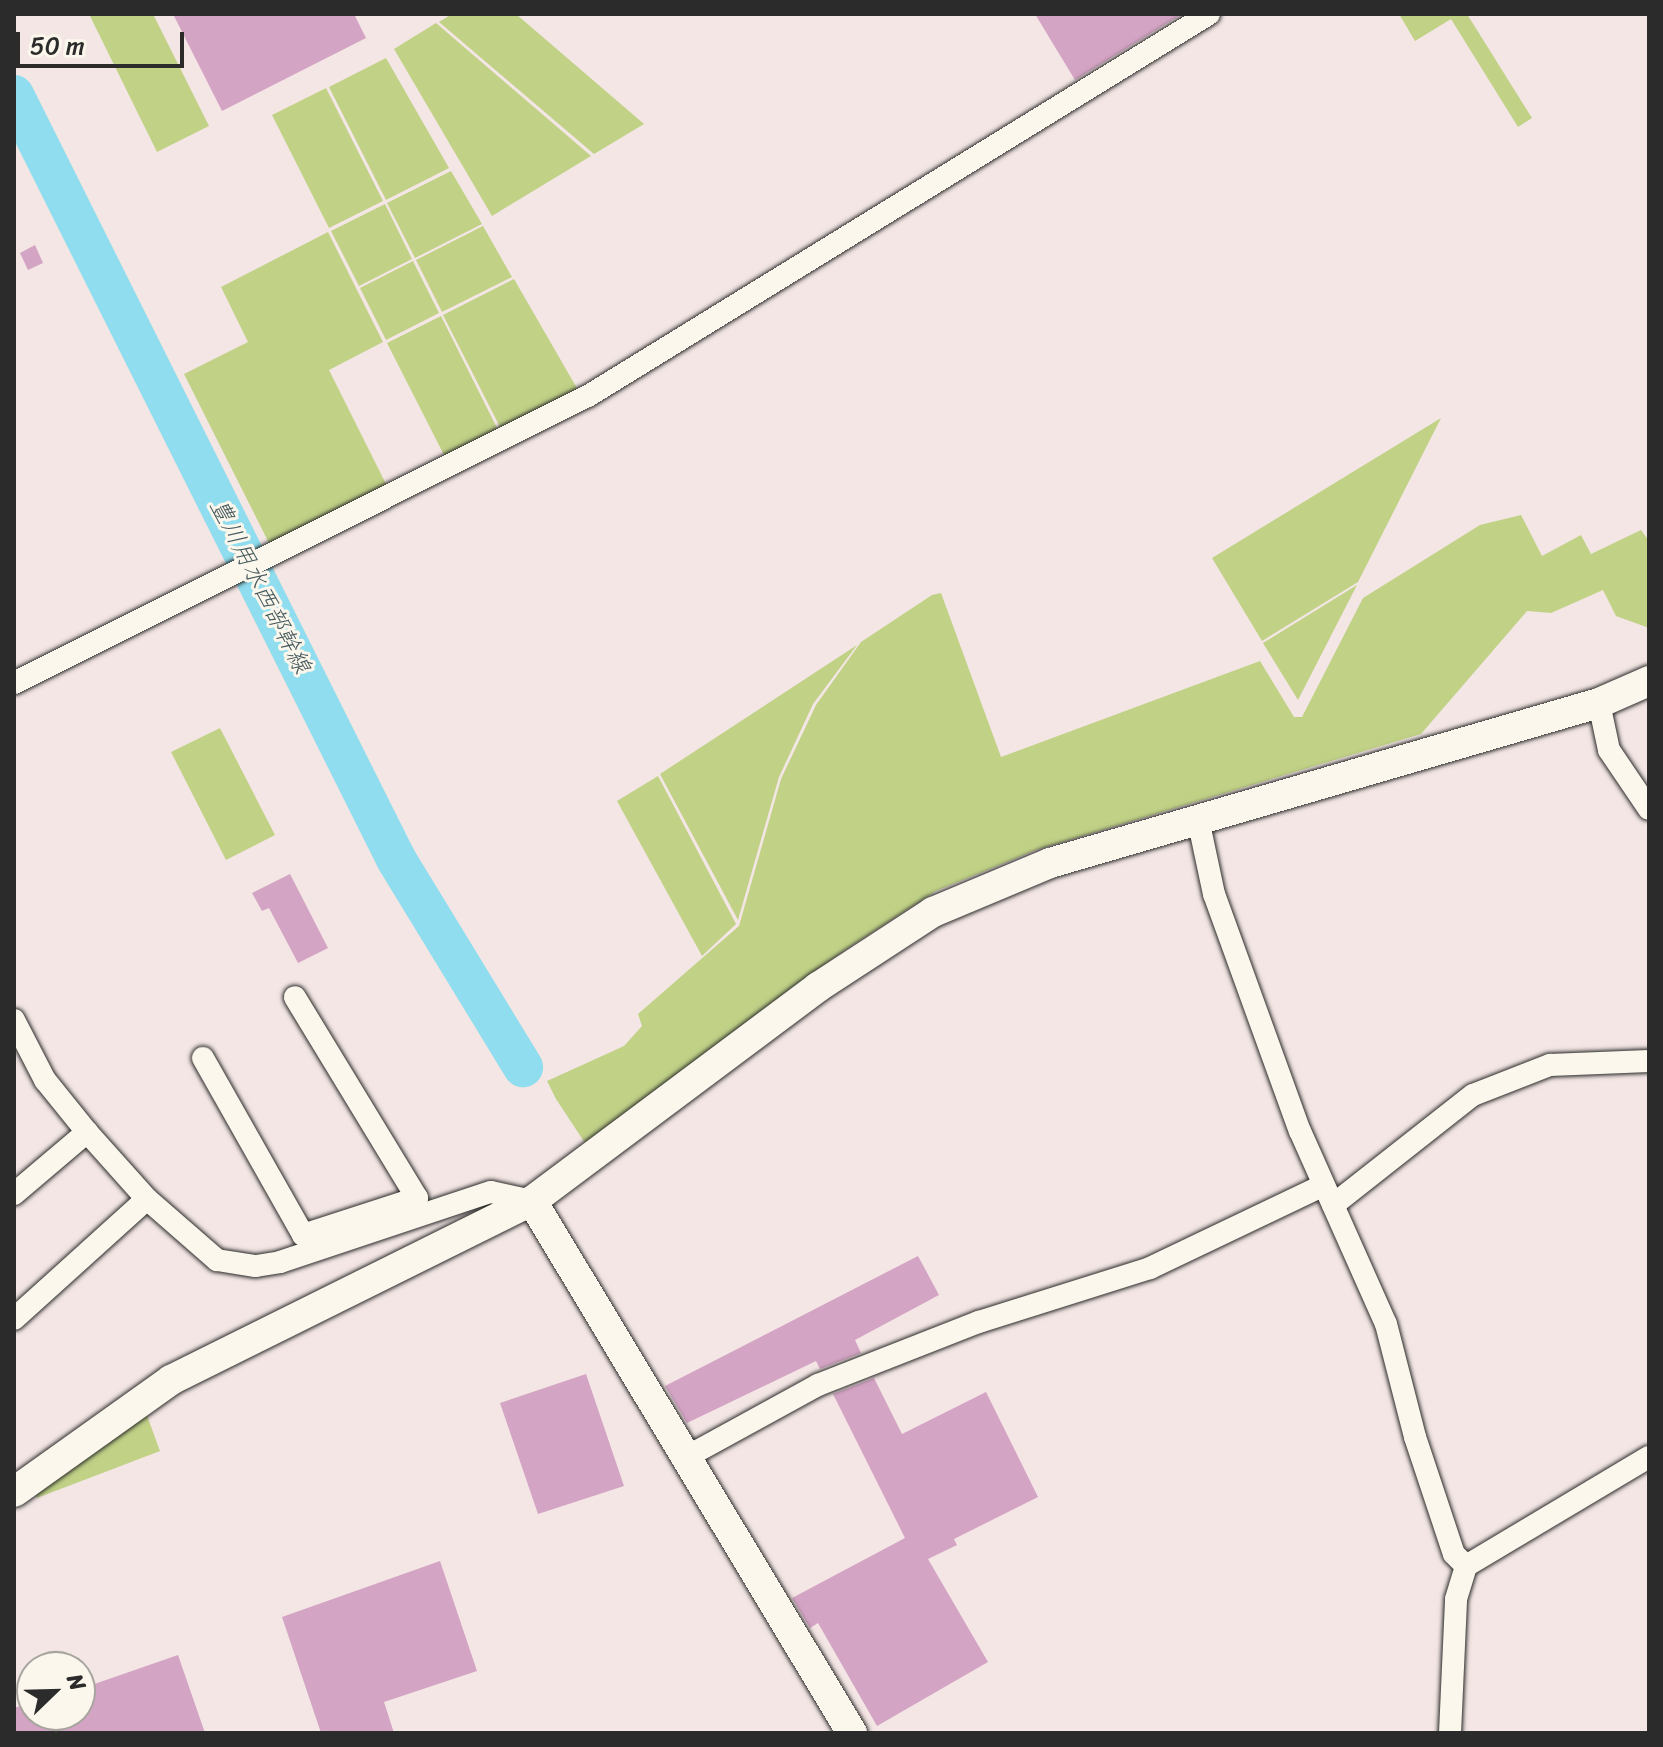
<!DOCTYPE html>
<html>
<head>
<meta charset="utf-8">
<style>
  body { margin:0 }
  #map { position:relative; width:1663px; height:1747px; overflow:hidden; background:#f3e6e4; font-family:Sriracha,"Klee One",sans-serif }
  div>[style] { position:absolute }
  .green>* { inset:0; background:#c1d287 }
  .river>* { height:40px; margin:-20px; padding:0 20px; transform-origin:20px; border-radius:20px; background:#8fddee }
  .building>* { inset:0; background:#d4a4c4 }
  .roads { filter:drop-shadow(0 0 2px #2b2b2b) drop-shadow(0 0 2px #2b2b2b) }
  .street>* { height:22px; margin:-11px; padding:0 11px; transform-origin:11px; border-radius:11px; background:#fbf7ec }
  .secondary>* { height:30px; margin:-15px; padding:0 15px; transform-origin:15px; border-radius:15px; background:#fbf7ec }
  span { translate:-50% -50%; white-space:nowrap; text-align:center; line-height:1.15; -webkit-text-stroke:6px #fbf7ec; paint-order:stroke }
  .water-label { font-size:24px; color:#44585c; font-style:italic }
  .frame { position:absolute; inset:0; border:16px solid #2b2b2b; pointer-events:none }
  .north { position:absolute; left:16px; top:1651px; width:80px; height:80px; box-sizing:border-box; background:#fbf7ec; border:2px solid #a8a59f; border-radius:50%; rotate:67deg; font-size:22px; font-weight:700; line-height:32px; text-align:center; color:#2b2b2b }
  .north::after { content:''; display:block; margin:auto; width:28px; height:36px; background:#2b2b2b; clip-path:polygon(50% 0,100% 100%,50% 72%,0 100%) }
  .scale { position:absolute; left:16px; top:32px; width:168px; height:36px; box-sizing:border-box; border:4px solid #2b2b2b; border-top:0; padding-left:10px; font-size:24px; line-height:28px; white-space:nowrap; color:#2b2b2b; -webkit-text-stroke:6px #fbf7ec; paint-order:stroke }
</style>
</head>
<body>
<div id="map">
  <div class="green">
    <i style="clip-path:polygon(89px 14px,153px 14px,209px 126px,157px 152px)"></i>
    <i style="clip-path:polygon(452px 14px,516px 14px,644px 124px,594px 154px,439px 22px)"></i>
    <i style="clip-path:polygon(1399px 14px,1467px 14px,1532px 118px,1518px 127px,1451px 19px,1415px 41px)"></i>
    <i style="clip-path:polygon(436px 23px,591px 156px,492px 216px,394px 49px)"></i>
    <i style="clip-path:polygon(386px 58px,449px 168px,386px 200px,329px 87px)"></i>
    <i style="clip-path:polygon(326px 88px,383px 201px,329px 228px,272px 115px)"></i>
    <i style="clip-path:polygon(451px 171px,482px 224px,415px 258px,387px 203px)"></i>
    <i style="clip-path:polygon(385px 204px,412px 259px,359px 286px,331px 231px)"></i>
    <i style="clip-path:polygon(483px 226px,512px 277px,442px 312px,416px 260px)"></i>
    <i style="clip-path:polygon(328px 232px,383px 342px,329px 370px,387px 486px,270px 545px,184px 374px,248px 342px,221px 287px)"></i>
    <i style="clip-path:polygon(413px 261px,439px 313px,386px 340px,360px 288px)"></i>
    <i style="clip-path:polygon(514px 279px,578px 390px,501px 429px,443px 315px)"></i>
    <i style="clip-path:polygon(441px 316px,498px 430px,445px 457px,387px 343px)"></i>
    <i style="clip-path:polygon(1441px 418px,1358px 582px,1262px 641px,1212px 558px)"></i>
    <i style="clip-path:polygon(1521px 515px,1542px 556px,1581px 535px,1591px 554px,1641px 530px,1649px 541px,1649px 628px,1616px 616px,1603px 590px,1551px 613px,1527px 611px,1421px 734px,1036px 850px,936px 891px,845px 950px,585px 1143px,556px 1099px,547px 1081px,624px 1046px,642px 1026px,638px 1014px,739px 926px,781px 779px,816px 705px,861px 642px,932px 595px,941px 593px,1001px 757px,1260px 661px,1294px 717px,1302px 717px,1363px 598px,1480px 525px)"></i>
    <i style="clip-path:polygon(1357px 585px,1298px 700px,1263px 643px)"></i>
    <i style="clip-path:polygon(857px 645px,813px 704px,779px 777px,738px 920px,660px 774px)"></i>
    <i style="clip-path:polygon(220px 728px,275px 835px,226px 860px,171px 752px)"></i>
    <i style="clip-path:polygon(658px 776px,736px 924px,702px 956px,617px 801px)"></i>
    <i style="clip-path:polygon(145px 1410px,160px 1451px,37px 1498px,35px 1493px)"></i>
  </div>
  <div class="river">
    <i style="left:14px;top:95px;width:854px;rotate:63.43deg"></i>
    <i style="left:396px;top:859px;width:244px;rotate:58.6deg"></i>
  </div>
  <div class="building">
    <i style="clip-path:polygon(173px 14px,354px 14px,366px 38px,222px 111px)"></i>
    <i style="clip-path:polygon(1035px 14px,1182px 14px,1075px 80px)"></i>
    <i style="clip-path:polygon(35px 245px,43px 263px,28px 270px,20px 253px)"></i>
    <i style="clip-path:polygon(290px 874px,328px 948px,298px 963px,269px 908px,262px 911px,252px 893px)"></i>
    <i style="clip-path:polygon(918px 1256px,939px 1295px,855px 1340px,861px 1353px,820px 1369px,816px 1361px,687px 1423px,665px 1386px)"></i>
    <i style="clip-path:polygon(586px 1374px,624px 1486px,538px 1514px,500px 1403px)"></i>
    <i style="clip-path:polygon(874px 1378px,902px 1434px,986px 1392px,1038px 1497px,954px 1539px,957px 1545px,928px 1559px,988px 1662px,877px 1726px,818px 1623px,810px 1628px,792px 1598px,905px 1538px,833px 1394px)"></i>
    <i style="clip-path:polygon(440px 1561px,477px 1671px,384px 1702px,394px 1733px,321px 1733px,282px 1617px)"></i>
    <i style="clip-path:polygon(178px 1655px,205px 1733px,14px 1733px,14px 1708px,32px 1702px,32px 1715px,80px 1715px,80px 1689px)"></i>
  </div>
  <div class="roads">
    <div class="street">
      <i style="left:14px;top:683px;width:642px;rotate:-26.57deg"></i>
      <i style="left:588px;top:396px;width:729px;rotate:-31.6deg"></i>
      <i style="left:1599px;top:703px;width:48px;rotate:78deg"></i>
      <i style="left:1609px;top:750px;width:71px;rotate:55.9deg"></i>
      <i style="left:1198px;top:819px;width:77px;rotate:78deg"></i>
      <i style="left:1214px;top:894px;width:252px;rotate:70.1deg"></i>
      <i style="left:1300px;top:1131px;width:211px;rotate:66deg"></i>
      <i style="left:1386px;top:1324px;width:117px;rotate:75.6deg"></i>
      <i style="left:1415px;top:1437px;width:123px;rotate:71.6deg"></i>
      <i style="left:1454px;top:1554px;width:17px;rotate:45deg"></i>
      <i style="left:14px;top:1020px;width:68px;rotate:62.7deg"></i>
      <i style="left:45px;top:1080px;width:67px;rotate:51.1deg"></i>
      <i style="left:87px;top:1132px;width:90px;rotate:48.2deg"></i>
      <i style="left:147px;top:1199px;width:93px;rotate:41.1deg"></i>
      <i style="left:217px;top:1260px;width:39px;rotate:9deg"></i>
      <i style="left:256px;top:1266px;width:24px;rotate:-9deg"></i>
      <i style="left:280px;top:1262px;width:222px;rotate:-18.4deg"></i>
      <i style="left:491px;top:1192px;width:42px;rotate:12.4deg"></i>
      <i style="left:203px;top:1058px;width:203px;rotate:60.5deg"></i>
      <i style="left:303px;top:1235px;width:120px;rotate:-18deg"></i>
      <i style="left:417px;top:1198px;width:235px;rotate:-121.3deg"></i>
      <i style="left:14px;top:1194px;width:96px;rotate:-40.3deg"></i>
      <i style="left:1333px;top:1205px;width:178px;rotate:-38.2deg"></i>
      <i style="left:1473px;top:1095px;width:83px;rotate:-21.3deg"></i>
      <i style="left:1550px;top:1065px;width:99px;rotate:-2.3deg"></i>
      <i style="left:14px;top:1319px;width:179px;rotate:-42.1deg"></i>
      <i style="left:690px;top:1455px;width:146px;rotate:-28.7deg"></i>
      <i style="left:818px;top:1385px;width:173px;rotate:-21.4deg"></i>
      <i style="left:979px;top:1322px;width:179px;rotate:-17.5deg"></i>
      <i style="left:1150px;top:1268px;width:191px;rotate:-25.5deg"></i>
      <i style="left:1450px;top:1733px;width:134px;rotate:-87.4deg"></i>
      <i style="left:1456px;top:1599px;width:34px;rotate:-73deg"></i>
      <i style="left:1466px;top:1566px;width:213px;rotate:-30.8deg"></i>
    </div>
    <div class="secondary">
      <i style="left:532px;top:1201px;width:621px;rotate:58.97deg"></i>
      <i style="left:14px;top:1492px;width:193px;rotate:-35.5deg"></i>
      <i style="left:171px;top:1380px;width:403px;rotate:-26.4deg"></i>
      <i style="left:532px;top:1201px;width:357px;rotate:-36.8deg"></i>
      <i style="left:818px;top:987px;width:137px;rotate:-33.1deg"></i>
      <i style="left:933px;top:912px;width:127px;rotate:-22.7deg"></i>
      <i style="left:1050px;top:863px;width:572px;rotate:-16.25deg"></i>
      <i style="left:1599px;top:703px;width:55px;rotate:-23.7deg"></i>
    </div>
  </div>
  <div class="water-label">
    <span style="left:260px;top:586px;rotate:63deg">豊川用水西部幹線</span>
  </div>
  <div class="frame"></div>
  <div class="north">N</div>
  <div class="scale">50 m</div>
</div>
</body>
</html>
